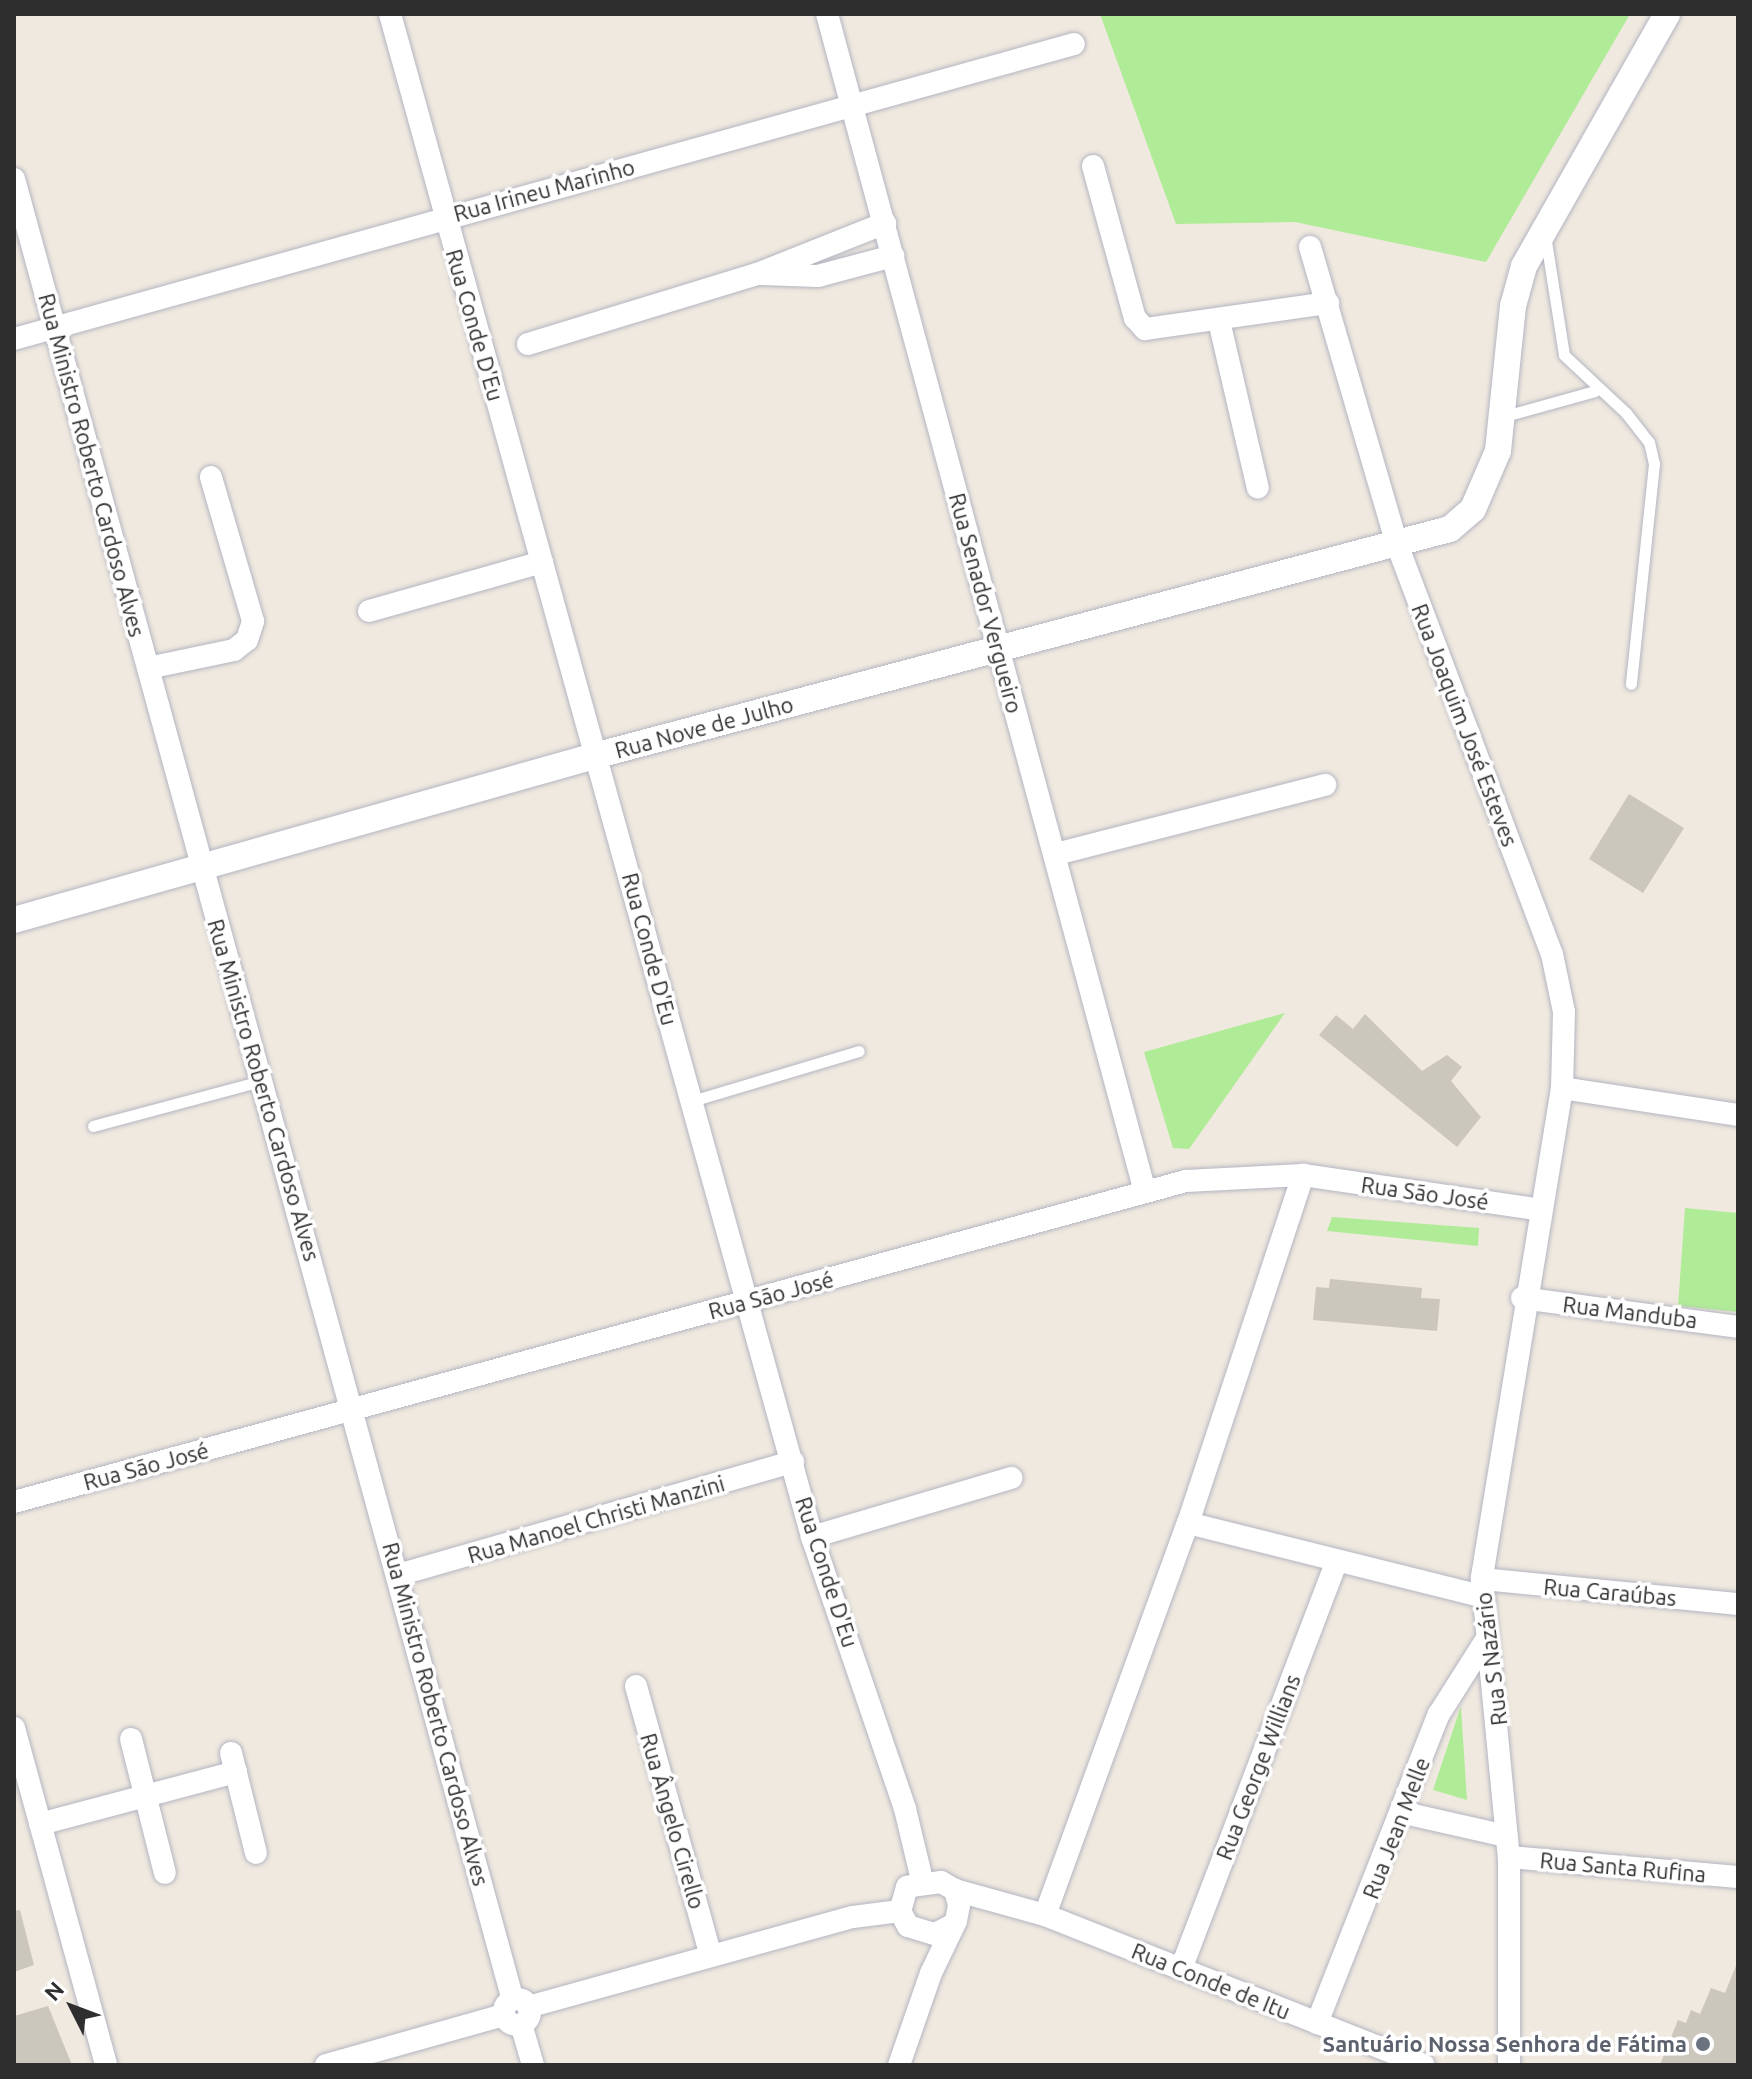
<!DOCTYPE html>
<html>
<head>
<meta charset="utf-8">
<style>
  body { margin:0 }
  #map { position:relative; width:1752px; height:2079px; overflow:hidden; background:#f0e9df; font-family:Ubuntu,sans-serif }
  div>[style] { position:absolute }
  .green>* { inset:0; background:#b0eb97 }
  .building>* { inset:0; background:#cbc7bd }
  .roads { filter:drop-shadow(0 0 2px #b3b5c2) drop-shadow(0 0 2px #b3b5c2) }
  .service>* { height:11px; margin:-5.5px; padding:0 5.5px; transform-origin:5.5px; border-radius:5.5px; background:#fff }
  .minor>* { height:22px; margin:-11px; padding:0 11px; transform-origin:11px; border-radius:11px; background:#fff }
  .minor>.ring { margin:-11px; padding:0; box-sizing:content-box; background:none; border:22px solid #fff; border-radius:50% }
  .tertiary>* { height:26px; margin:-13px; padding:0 13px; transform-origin:13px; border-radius:13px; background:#fff }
  .dots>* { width:22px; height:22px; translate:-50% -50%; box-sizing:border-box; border:4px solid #fff; border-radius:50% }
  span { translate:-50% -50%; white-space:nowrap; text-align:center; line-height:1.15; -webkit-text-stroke:7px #fff; paint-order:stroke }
  .street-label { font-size:22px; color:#2e2e2e }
  .worship-label { font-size:22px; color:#5b616d; font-weight:700 }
  .right { translate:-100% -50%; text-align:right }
  .frame { position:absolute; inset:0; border:16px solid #2e2e2e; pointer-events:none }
  .north { position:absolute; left:32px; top:1967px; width:80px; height:80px; -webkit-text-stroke:6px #fff; paint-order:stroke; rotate:312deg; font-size:22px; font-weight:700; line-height:32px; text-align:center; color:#2e2e2e }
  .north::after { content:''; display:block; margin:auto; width:28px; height:36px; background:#2e2e2e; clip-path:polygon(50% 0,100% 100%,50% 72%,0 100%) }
</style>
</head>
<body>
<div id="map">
  <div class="green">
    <i style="clip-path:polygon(1100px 14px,1630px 14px,1486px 262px,1295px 222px,1176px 224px)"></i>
    <i style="clip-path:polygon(1285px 1013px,1189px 1149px,1173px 1148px,1144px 1052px)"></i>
    <i style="clip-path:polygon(1685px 1208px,1738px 1213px,1738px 1312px,1678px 1306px)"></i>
    <i style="clip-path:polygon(1332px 1217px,1479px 1228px,1478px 1246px,1327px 1231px)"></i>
    <i style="clip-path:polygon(1461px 1706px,1461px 1707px,1467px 1800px,1433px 1790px)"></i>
  </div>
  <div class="building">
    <i style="clip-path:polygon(1629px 794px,1684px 828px,1643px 893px,1589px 859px)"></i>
    <i style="clip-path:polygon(1365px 1014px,1422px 1071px,1447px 1055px,1462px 1067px,1451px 1081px,1481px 1117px,1457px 1147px,1319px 1035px,1336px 1015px,1353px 1029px)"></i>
    <i style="clip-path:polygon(1330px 1279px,1422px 1288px,1421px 1298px,1440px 1299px,1437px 1331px,1313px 1320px,1316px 1287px,1329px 1288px)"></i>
    <i style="clip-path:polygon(20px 1910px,34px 1965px,14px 1972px,14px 1911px)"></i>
    <i style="clip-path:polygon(1737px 1963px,1738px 2065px,1660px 2065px,1678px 2020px,1686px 2023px,1691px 2010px,1700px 2014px,1711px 1988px,1725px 1993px)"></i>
    <i style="clip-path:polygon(48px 2006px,72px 2065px,14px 2065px,14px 2016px)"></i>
  </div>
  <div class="roads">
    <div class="service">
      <i style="left:1546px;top:241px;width:115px;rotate:81deg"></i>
      <i style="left:1564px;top:355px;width:85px;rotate:43.1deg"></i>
      <i style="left:1626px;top:413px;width:37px;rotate:52deg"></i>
      <i style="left:1649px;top:442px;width:23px;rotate:77deg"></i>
      <i style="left:1654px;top:464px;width:221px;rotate:96deg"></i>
      <i style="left:1505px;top:416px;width:93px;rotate:-15.5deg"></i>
      <i style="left:692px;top:1101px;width:174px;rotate:-16.7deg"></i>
      <i style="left:93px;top:1126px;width:174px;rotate:-15deg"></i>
    </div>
    <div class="minor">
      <i style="left:390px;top:14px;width:1580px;rotate:74.51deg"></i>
      <i style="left:812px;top:1537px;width:287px;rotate:71.1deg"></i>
      <i style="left:905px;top:1809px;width:73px;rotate:76.5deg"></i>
      <i style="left:827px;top:14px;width:1220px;rotate:74.89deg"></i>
      <i style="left:1093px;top:166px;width:158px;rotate:74.6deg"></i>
      <i style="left:1135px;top:318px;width:15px;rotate:48deg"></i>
      <i style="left:1145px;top:329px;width:185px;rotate:-8.1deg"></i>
      <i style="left:14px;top:179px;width:1888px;rotate:74.68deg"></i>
      <i style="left:1310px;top:247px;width:313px;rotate:73.7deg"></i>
      <i style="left:1398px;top:547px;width:435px;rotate:69.3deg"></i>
      <i style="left:1552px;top:954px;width:59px;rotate:78.3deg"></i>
      <i style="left:1564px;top:1012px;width:76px;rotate:91.5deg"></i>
      <i style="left:1562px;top:1088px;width:497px;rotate:99.3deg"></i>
      <i style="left:1482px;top:1579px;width:279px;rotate:84.5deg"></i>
      <i style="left:1509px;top:1857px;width:208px;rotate:90deg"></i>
      <i style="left:762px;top:274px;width:56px;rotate:2deg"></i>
      <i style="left:818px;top:276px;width:78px;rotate:-14.9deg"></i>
      <i style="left:1219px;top:321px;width:171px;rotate:76.9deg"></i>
      <i style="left:14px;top:339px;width:1100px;rotate:-15.55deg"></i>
      <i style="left:528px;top:344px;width:239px;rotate:-17deg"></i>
      <i style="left:757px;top:274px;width:138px;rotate:-21.7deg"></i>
      <i style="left:369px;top:611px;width:180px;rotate:-15.8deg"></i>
      <i style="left:148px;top:668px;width:88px;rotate:-11.8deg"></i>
      <i style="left:234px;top:650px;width:16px;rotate:-38deg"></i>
      <i style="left:247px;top:640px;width:20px;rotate:-72deg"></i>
      <i style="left:253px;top:621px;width:150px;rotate:-106.3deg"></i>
      <i style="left:1056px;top:854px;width:278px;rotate:-14.4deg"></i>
      <i style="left:1562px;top:1088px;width:178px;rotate:8.7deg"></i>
      <i style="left:1522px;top:1298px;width:218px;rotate:7.6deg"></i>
      <i style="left:14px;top:1502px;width:1215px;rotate:-15.32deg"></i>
      <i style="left:1186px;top:1181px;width:117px;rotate:-2.9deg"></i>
      <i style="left:1303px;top:1175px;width:236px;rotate:8.3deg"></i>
      <i style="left:1188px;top:1523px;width:302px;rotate:14deg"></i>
      <i style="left:812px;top:1537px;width:208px;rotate:-16.5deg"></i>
      <i style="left:398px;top:1575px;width:411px;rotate:-16deg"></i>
      <i style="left:1482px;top:1579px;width:257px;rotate:5.6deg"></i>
      <i style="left:636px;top:1686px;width:280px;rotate:74.5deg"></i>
      <i style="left:14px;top:1728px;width:349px;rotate:74.7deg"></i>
      <i style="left:131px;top:1739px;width:138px;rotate:75.8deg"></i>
      <i style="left:231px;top:1753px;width:103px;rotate:76deg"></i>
      <i style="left:1404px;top:1813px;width:105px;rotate:12.7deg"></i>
      <i style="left:40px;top:1824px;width:203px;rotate:-14.9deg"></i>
      <i style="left:1509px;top:1857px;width:230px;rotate:5deg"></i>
      <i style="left:955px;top:1890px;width:93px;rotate:15.5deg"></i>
      <i style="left:1045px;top:1915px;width:407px;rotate:21.6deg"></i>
      <i style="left:1045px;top:1915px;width:417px;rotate:-70deg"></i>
      <i style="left:1188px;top:1523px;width:367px;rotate:-71.7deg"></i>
      <i style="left:1181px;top:1969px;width:432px;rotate:-69.1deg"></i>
      <i class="ring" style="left:504px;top:1999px;width:4px;height:4px"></i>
      <i style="left:528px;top:2007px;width:337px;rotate:-15.5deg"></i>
      <i style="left:853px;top:1917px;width:47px;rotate:-7.3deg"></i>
      <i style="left:1317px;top:2023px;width:332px;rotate:-68.5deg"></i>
      <i style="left:1439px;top:1714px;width:88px;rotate:-57.6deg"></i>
      <i style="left:521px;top:2024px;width:43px;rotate:73.7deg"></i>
      <i style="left:326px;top:2065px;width:185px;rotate:-15.7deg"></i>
      <i style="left:899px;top:2065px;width:97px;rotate:-70.8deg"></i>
      <i style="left:931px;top:1973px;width:58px;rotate:-64.3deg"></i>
      <i style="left:956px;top:1921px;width:16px;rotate:-79deg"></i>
      <i style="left:959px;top:1905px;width:16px;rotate:-105deg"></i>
      <i style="left:955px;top:1890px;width:16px;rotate:-150deg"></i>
      <i style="left:941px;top:1882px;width:34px;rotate:172deg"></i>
      <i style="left:907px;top:1887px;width:25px;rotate:106deg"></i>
      <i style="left:900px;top:1911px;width:17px;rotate:62deg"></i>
      <i style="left:908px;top:1926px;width:28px;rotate:17deg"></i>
      <i style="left:935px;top:1934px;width:20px;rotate:-27deg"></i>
    </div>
    <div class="tertiary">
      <i style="left:14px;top:920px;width:607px;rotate:-15.78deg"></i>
      <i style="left:598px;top:755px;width:881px;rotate:-14.86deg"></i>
      <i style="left:1450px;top:529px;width:30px;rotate:-41deg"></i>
      <i style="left:1473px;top:509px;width:63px;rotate:-66.7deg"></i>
      <i style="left:1498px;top:451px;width:146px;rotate:-84.1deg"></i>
      <i style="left:1513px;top:306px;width:41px;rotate:-74.6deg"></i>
      <i style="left:1524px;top:266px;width:290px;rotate:-60.4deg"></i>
    </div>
  </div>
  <div class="dots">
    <i style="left:1703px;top:2044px;background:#6b7280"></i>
  </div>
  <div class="street-label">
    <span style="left:544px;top:190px;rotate:-15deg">Rua Irineu Marinho</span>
    <span style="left:475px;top:325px;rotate:74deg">Rua Conde D'Eu</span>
    <span style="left:92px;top:465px;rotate:75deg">Rua Ministro Roberto Cardoso Alves</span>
    <span style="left:986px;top:603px;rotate:75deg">Rua Senador Vergueiro</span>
    <span style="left:1465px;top:725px;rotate:69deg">Rua Joaquim José Esteves</span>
    <span style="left:704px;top:727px;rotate:-15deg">Rua Nove de Julho</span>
    <span style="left:650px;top:949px;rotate:75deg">Rua Conde D'Eu</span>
    <span style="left:264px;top:1090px;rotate:74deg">Rua Ministro Roberto Cardoso Alves</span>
    <span style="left:1425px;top:1193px;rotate:8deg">Rua São José</span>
    <span style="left:771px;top:1295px;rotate:-15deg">Rua São José</span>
    <span style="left:1630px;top:1312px;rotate:7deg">Rua Manduba</span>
    <span style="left:146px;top:1466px;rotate:-15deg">Rua São José</span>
    <span style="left:596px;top:1519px;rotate:-16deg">Rua Manoel Christi Manzini</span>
    <span style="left:827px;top:1572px;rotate:72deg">Rua Conde D'Eu</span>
    <span style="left:1610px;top:1592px;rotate:5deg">Rua Caraúbas</span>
    <span style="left:1491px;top:1659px;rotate:-97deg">Rua S Nazário</span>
    <span style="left:436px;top:1714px;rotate:75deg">Rua Ministro Roberto Cardoso Alves</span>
    <span style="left:1258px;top:1767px;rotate:-69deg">Rua George Willians</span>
    <span style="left:673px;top:1821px;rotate:74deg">Rua Ângelo Cirello</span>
    <span style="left:1396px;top:1828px;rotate:-69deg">Rua Jean Melle</span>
    <span style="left:1623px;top:1867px;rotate:5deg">Rua Santa Rufina</span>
    <span style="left:1211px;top:1981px;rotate:22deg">Rua Conde de Itu</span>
  </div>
  <div class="worship-label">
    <span class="right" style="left:1687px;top:2044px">Santuário Nossa Senhora de Fátima</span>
  </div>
  <div class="frame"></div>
  <div class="north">N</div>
</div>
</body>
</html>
